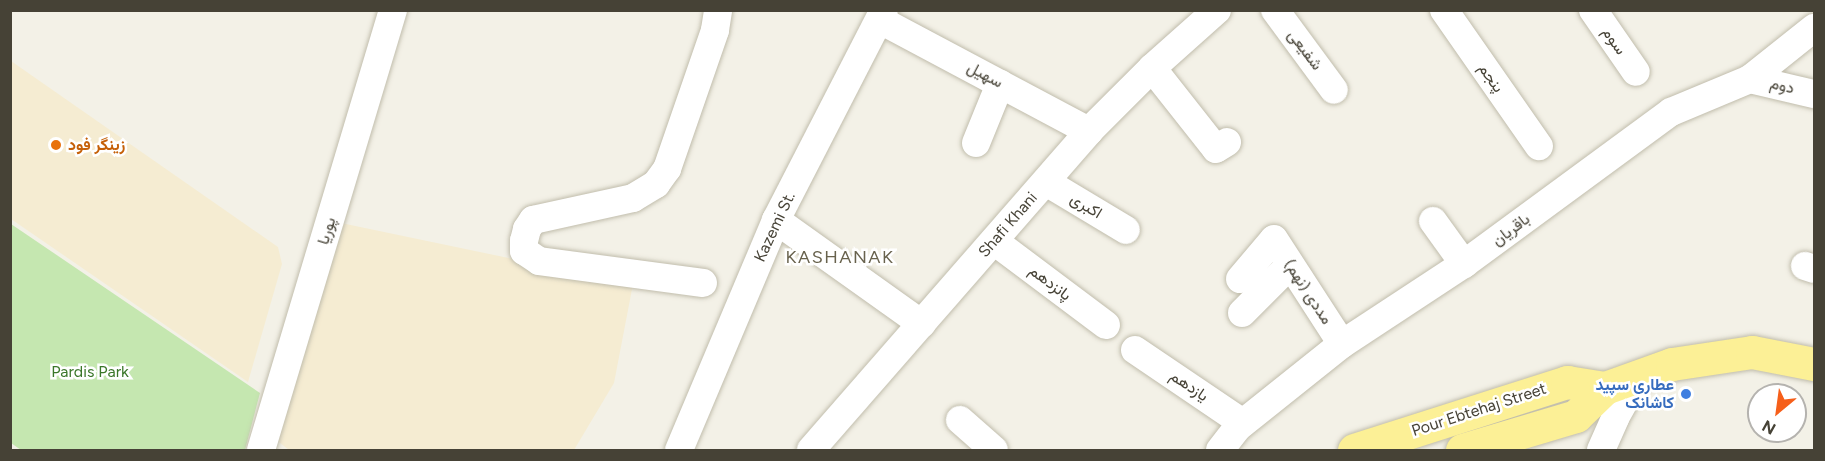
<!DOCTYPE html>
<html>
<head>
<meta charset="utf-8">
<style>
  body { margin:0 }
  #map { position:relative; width:1825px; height:461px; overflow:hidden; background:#f3f1e7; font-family:Figtree,Vazirmatn,sans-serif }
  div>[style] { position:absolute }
  .commercial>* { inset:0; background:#f5ecd2 }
  .green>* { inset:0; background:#c5e7b0 }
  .roads { filter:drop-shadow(0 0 2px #c1bdac) drop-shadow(0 0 2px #c1bdac) }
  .minor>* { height:28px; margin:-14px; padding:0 14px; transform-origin:14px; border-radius:14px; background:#fff }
  .major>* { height:33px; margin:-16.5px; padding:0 16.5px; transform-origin:16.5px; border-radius:16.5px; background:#fcf096 }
  .dots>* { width:16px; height:16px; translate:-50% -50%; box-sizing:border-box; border:3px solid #fff; border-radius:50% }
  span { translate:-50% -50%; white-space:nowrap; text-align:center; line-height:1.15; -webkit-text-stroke:5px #fff; paint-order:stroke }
  .street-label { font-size:16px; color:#464236 }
  .food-label { font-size:16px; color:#c56008; font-weight:700 }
  .left { translate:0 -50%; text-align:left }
  .park-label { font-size:16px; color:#3b772a }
  .shop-label { font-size:16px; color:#366cbe; font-weight:700 }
  .right { translate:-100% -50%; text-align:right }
  .neighbourhood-label { font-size:18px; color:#68624d; letter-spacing:1.5px }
  .frame { position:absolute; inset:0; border:12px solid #464236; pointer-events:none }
  .north { position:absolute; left:1747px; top:383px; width:60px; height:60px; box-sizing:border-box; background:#fff; border:2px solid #b5b3af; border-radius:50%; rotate:209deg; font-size:16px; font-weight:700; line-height:24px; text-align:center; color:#464236 }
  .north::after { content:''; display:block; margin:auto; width:21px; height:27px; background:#f65f1a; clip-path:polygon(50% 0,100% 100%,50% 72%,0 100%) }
</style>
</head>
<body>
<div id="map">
  <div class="commercial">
    <i style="clip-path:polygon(11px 61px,278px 247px,282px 264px,248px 382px,11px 219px)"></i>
    <i style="clip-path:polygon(341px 223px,633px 284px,614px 383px,574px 450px,289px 450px,275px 439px)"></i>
  </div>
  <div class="green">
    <i style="clip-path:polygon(11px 224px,260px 393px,245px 450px,21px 450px,11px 443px)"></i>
  </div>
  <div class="roads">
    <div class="minor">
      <i style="left:1275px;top:10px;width:99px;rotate:53.6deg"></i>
      <i style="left:1444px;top:10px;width:166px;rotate:55.1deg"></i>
      <i style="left:1593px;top:10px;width:75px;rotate:55.3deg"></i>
      <i style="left:880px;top:20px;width:237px;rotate:28deg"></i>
      <i style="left:1152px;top:68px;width:103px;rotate:51.7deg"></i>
      <i style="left:1216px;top:149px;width:13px;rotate:-32deg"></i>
      <i style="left:1750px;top:79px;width:66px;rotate:13.2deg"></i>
      <i style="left:976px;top:143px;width:64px;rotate:-67.9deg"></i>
      <i style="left:1046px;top:182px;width:93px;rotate:31deg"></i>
      <i style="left:776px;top:220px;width:179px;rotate:35.5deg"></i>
      <i style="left:1433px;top:221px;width:53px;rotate:54.2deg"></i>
      <i style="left:994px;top:241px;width:140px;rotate:36.9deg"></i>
      <i style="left:1805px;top:266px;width:9px;rotate:18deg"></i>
      <i style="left:1240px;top:279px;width:52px;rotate:-49.6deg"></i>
      <i style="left:1274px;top:239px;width:125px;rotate:57.1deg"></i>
      <i style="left:703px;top:283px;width:165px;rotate:-172.4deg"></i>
      <i style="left:539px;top:261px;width:18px;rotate:-146deg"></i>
      <i style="left:524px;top:251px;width:10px;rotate:-90deg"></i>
      <i style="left:524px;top:241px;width:12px;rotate:-76deg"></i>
      <i style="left:527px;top:229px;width:11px;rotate:-56deg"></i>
      <i style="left:533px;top:220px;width:102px;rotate:-12.4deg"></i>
      <i style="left:633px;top:198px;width:27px;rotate:-31deg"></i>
      <i style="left:656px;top:184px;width:19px;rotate:-54deg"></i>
      <i style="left:667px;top:169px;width:147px;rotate:-70.9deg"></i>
      <i style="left:715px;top:30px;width:20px;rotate:-81deg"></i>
      <i style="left:1242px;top:313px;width:68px;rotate:-45deg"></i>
      <i style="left:1135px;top:350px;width:130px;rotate:34.1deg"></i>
      <i style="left:960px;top:420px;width:45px;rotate:41.4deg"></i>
      <i style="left:261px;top:450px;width:459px;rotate:-73.3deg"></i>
      <i style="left:679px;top:450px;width:250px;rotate:-67.1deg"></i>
      <i style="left:776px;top:220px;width:236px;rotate:-62.8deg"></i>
      <i style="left:811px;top:450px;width:423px;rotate:-48.9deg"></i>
      <i style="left:1089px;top:131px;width:89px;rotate:-45deg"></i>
      <i style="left:1152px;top:68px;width:87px;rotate:-41.7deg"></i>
      <i style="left:1220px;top:450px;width:29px;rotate:-52deg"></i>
      <i style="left:1238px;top:427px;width:133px;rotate:-38.6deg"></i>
      <i style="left:1342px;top:344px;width:146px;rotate:-33.3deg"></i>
      <i style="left:1464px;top:264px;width:257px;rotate:-36.3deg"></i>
      <i style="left:1671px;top:112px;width:86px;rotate:-22.7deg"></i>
      <i style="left:1750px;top:79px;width:82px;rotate:-38.6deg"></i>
      <i style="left:1601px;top:450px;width:35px;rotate:-66deg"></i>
      <i style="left:1615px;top:418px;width:49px;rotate:-60.8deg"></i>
    </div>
    <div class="major">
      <i style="left:1354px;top:450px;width:224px;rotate:-17.7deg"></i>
      <i style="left:1567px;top:382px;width:38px;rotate:9deg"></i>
      <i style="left:1462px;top:450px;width:119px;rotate:-16.6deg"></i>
      <i style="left:1576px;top:416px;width:40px;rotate:-44deg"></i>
      <i style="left:1605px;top:388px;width:71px;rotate:-19.7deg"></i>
      <i style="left:1672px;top:364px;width:81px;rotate:-8.5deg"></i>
      <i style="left:1752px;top:352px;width:63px;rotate:11deg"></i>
    </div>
  </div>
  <div class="dots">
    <i style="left:56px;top:145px;background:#e8710a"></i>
    <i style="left:1686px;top:394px;background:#3f7fe0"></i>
  </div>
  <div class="street-label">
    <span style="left:1614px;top:41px;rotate:55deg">سوم</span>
    <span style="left:1305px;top:50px;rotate:53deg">شفیعی</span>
    <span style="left:985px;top:75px;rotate:28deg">سهیل</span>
    <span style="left:1491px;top:78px;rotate:55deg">پنجم</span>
    <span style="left:1782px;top:86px;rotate:13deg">دوم</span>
    <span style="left:1086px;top:206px;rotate:31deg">اکبری</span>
    <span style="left:1008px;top:225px;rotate:-49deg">Shafi Khani</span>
    <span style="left:775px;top:227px;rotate:-65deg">Kazemi St.</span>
    <span style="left:1511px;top:230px;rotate:-37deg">باقریان</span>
    <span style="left:327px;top:231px;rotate:-73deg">پوریا</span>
    <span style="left:1050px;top:283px;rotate:37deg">پانزدهم</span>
    <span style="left:1308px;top:292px;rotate:57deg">مددی (نهم)</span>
    <span style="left:1189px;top:386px;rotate:34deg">یازدهم</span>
    <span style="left:1479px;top:410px;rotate:-18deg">Pour Ebtehaj Street</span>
  </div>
  <div class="food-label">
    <span class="left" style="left:68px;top:145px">زینگر فود</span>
  </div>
  <div class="park-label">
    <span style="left:90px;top:372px">Pardis Park</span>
  </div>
  <div class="shop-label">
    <span class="right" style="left:1674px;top:394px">عطاری سپید<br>کاشانک</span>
  </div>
  <div class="neighbourhood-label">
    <span style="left:840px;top:257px">KASHANAK</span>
  </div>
  <div class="frame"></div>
  <div class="north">N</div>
</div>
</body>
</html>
